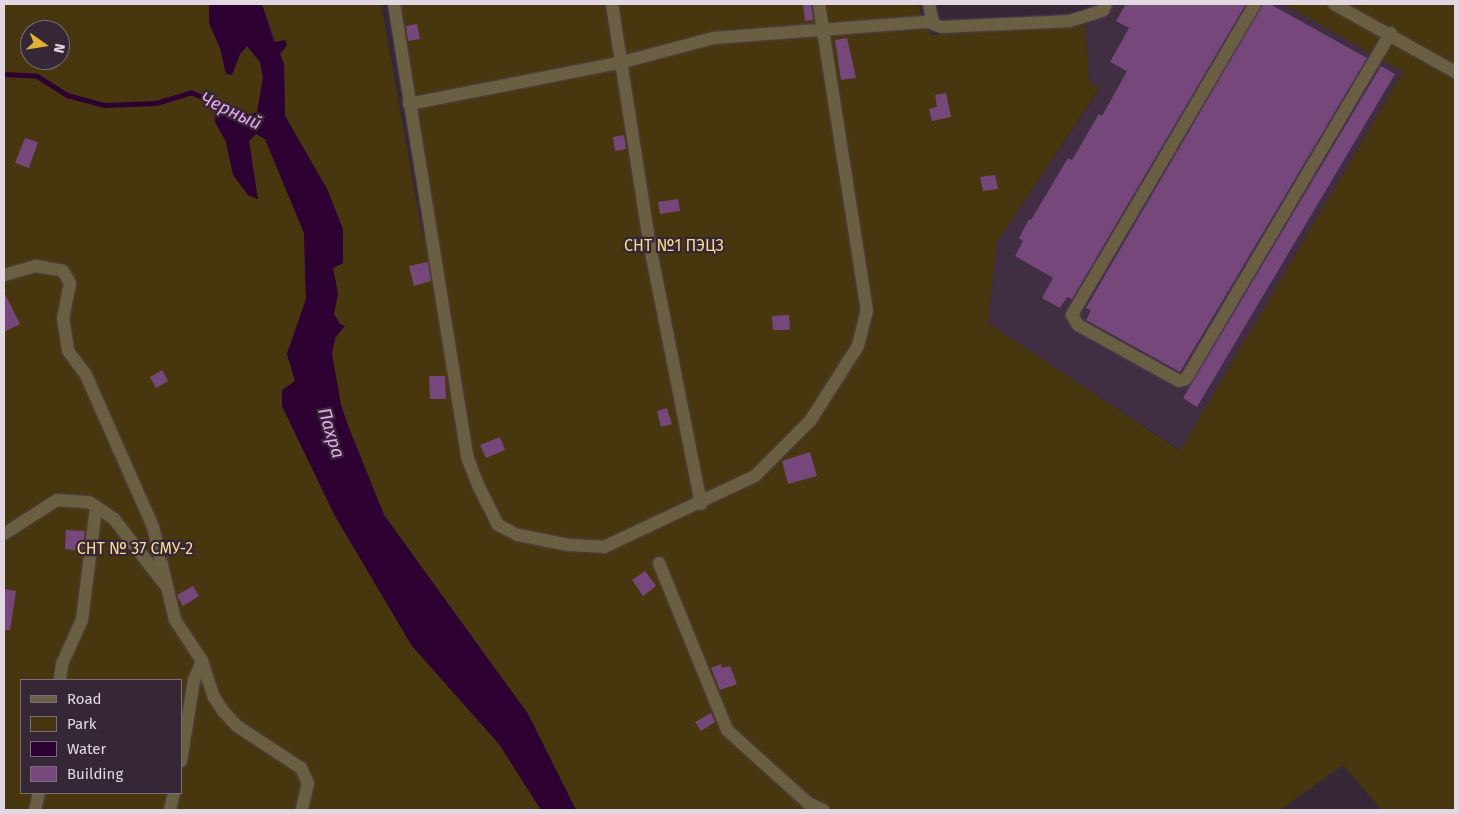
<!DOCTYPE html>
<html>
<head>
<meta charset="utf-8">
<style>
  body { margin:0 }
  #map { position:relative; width:1459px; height:814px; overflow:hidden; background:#352736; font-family:"Fira Sans",sans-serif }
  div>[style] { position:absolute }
  .built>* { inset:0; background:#412e42 }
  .green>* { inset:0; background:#48370e }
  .water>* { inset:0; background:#2d0132 }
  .stream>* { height:4.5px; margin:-2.25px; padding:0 2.25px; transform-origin:2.25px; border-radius:2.25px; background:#2d0132 }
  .building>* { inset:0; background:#76477b }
  .roads { filter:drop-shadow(0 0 1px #514352) drop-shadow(0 0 1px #514352) }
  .minor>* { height:12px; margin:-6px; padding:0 6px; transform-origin:6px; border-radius:6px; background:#6b5f43 }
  span { translate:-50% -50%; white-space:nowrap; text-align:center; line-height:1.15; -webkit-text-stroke:4.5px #352736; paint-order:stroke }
  .park-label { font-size:16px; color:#fcdb8e }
  .water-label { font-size:18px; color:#eaa5f1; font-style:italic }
  .frame { position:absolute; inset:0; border:5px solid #e1d8e2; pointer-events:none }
  .legend { position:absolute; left:20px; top:679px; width:162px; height:115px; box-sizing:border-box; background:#352736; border:1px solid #7a6e7b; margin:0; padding:6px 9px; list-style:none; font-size:15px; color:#e1d8e2 }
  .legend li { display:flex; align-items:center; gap:10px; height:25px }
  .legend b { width:25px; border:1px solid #7a6e7b }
  .north { position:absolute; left:20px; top:20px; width:50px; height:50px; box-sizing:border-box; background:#352736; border:1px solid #7a6e7b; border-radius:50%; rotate:103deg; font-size:14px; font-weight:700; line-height:20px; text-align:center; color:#e1d8e2 }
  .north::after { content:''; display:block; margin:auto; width:18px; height:22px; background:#dfb034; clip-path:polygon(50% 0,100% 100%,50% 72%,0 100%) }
</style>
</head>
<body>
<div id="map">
  <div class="built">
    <i style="clip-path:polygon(1108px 4px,1285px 4px,1403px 71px,1181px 451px,988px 324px,997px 242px,1100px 89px,1089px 82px,1085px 24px,1105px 12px)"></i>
  </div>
  <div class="green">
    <i style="clip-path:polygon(evenodd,4px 4px,209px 4px,209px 23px,220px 48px,226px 74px,233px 73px,240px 54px,247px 46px,260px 62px,263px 78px,257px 112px,249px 115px,232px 106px,215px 122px,226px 142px,233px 174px,248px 195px,257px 199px,249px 140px,256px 134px,265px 139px,304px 233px,306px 299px,287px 353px,295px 381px,282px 406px,335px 516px,412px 646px,499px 744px,541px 810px,4px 810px,4px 4px,30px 30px,60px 30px,60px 60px,30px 60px,30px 30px,4px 4px,21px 680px,181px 680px,181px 793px,21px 793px,21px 680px)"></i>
    <i style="clip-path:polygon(262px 4px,381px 4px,423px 237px,435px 231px,399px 4px,919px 4px,922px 22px,932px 35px,1085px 24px,1089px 82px,1100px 88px,997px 242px,988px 323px,1180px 451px,1403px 72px,1285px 4px,1455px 4px,1455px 810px,1382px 810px,1343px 765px,1280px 810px,576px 810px,528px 714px,384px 515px,349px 428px,341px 405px,332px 354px,335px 338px,345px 326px,340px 324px,334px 314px,337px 287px,333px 268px,343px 263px,343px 229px,327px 189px,285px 116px,284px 64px)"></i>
  </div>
  <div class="water">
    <i style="clip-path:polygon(209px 4px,262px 4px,274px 42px,285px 40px,287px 45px,280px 54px,284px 64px,285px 116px,327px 189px,343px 229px,343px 263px,333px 268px,338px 294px,334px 314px,340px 324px,345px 326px,335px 338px,332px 354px,341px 405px,349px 428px,384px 515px,528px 714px,576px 810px,541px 810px,499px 744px,412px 646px,335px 516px,282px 406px,282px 390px,295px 381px,287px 354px,306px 299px,304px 233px,265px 139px,256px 134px,249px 141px,258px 199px,248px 195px,233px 175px,226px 142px,215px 122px,215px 110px,222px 102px,239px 112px,249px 115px,257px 112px,263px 78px,260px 62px,247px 46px,240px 54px,232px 75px,226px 74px,220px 48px,209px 23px)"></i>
  </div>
  <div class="stream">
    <i style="left:4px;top:74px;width:33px;rotate:3deg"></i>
    <i style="left:37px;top:76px;width:36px;rotate:32deg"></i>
    <i style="left:67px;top:95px;width:38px;rotate:15deg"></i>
    <i style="left:104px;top:105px;width:52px;rotate:-2.2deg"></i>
    <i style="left:156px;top:103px;width:37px;rotate:-17deg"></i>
    <i style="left:191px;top:92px;width:35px;rotate:24deg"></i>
  </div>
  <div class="building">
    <i style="clip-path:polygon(803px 4px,811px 4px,813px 20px,805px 21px)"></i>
    <i style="clip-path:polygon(1126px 4px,1246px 4px,1072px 299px,1067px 297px,1060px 308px,1042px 298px,1053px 278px,1015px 256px,1023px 241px,1019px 238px,1029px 219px,1031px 220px,1068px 158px,1072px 160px,1099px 114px,1102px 116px,1127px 71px,1110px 62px,1129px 28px,1116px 21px)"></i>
    <i style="clip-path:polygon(1263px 4px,1270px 4px,1367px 58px,1180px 372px,1086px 320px,1091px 310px,1086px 308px)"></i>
    <i style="clip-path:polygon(417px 24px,420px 39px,408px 41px,406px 26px)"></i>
    <i style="clip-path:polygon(847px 38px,856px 78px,841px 80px,835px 40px)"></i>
    <i style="clip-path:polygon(1381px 66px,1395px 74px,1197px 407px,1183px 398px)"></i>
    <i style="clip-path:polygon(946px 93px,951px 117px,932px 121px,929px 109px,937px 107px,935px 95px)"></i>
    <i style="clip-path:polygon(624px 135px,626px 149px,615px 151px,613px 137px)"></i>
    <i style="clip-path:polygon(25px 138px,38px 142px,29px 168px,15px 163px)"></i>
    <i style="clip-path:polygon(995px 175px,998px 189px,983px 191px,980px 177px)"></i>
    <i style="clip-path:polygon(678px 199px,680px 211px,660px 214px,658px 202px)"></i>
    <i style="clip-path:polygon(428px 262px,431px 281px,414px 286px,409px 266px)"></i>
    <i style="clip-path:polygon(4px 292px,20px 324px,4px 332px)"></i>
    <i style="clip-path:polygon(789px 315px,790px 330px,773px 330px,772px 316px)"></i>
    <i style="clip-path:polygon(162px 370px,168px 381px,156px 388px,150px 377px)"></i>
    <i style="clip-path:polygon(429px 376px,445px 376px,446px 399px,430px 399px)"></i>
    <i style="clip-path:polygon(667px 408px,672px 424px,661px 427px,657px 411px)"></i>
    <i style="clip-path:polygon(500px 437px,505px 450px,486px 458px,480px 445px)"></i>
    <i style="clip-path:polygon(810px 452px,817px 476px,788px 484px,782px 461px)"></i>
    <i style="clip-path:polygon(66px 530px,85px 531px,82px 551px,65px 549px)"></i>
    <i style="clip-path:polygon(645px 571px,656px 586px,643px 596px,632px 580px)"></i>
    <i style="clip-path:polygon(193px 586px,199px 596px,183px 606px,177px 595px)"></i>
    <i style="clip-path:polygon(4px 589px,16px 591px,10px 630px,4px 630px)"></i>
    <i style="clip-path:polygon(721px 664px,722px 668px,730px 666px,737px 684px,720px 690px,711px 668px)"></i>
    <i style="clip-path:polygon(711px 713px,715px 722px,701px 731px,695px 722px)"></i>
  </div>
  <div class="roads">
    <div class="minor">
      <i style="left:394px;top:4px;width:461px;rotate:80.8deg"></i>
      <i style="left:468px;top:459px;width:30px;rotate:69deg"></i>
      <i style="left:479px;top:487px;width:42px;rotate:63.4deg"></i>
      <i style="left:498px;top:525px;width:22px;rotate:27deg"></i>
      <i style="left:518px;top:535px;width:52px;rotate:11.1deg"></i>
      <i style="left:569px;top:545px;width:35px;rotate:3deg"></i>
      <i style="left:604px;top:547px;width:167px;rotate:-25.2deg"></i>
      <i style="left:755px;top:476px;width:78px;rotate:-45deg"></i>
      <i style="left:810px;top:421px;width:89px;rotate:-57.4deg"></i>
      <i style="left:858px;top:346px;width:36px;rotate:-76deg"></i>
      <i style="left:867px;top:311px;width:311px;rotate:-98.9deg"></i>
      <i style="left:612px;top:4px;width:240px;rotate:81.1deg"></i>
      <i style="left:649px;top:241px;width:268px;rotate:78.8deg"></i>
      <i style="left:929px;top:4px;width:19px;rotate:78deg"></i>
      <i style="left:1255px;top:4px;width:361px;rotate:120.5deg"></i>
      <i style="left:1072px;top:315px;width:12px;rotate:59deg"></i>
      <i style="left:1078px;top:325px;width:115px;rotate:29deg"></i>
      <i style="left:1179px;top:381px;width:7px;rotate:-16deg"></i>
      <i style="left:1186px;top:379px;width:402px;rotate:-59.4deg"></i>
      <i style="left:1334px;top:4px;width:139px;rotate:29.3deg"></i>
      <i style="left:409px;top:104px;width:218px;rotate:-11.1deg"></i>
      <i style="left:623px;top:62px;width:93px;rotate:-14.9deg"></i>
      <i style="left:713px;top:38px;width:216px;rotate:-4.3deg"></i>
      <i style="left:928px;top:22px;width:14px;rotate:21deg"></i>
      <i style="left:941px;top:27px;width:129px;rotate:-2.7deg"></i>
      <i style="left:1070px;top:21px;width:35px;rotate:-18deg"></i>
      <i style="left:1103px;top:10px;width:7px;rotate:-63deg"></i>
      <i style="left:4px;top:275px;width:33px;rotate:-16deg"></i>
      <i style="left:36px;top:266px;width:27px;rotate:10deg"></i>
      <i style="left:63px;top:271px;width:14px;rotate:60deg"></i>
      <i style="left:70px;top:283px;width:36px;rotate:101deg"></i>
      <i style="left:63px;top:318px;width:33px;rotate:81deg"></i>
      <i style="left:68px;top:351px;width:30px;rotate:53deg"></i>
      <i style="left:86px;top:375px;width:166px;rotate:66.2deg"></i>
      <i style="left:153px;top:527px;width:96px;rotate:76.7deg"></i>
      <i style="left:175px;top:620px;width:49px;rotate:56.6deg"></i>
      <i style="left:202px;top:661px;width:38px;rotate:72deg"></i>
      <i style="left:214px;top:697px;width:17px;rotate:57deg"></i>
      <i style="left:223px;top:711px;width:21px;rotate:47deg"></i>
      <i style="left:237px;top:726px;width:77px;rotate:33.3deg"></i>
      <i style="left:301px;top:768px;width:17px;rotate:65deg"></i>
      <i style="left:308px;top:783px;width:28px;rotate:103deg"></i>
      <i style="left:4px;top:534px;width:63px;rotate:-32.7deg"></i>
      <i style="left:57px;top:500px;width:32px;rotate:4deg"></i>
      <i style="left:89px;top:502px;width:30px;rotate:34deg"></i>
      <i style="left:114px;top:519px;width:85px;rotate:52.2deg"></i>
      <i style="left:659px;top:563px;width:180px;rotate:67.8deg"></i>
      <i style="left:727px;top:730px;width:109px;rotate:42deg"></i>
      <i style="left:808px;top:803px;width:17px;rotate:25deg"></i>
      <i style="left:60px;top:680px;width:16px;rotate:-83deg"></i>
      <i style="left:62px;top:664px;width:48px;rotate:-65.6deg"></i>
      <i style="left:82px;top:620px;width:114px;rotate:-82.9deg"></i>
      <i style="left:181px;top:761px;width:82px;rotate:-80.9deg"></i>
      <i style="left:194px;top:680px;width:21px;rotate:-67deg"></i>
      <i style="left:35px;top:810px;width:17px;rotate:-77deg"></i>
      <i style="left:170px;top:810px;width:17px;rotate:-77deg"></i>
    </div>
  </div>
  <div class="park-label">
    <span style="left:674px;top:246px">СНТ №1 ПЭЦЗ</span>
    <span style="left:135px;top:549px">СНТ № 37 СМУ-2</span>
  </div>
  <div class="water-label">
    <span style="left:231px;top:111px;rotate:25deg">Черный</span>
    <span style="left:331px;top:433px;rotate:73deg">Пахра</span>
  </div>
  <div class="frame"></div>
  <ul class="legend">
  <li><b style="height:6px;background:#6b5f43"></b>Road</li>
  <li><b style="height:14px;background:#48370e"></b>Park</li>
  <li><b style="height:14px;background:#2d0132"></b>Water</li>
  <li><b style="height:14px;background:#76477b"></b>Building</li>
  </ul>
  <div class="north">N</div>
</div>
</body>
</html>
